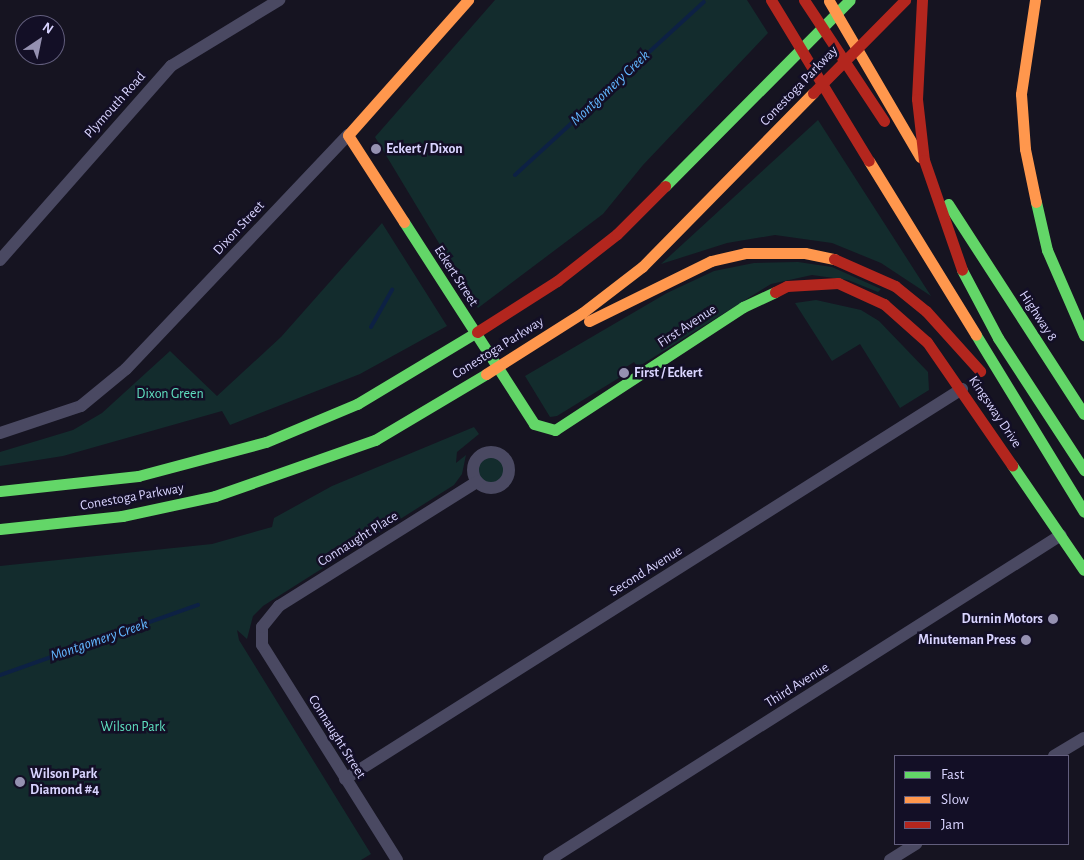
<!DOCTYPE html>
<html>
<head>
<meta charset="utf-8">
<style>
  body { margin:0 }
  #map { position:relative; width:1084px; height:860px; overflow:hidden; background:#161421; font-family:"Alegreya Sans",sans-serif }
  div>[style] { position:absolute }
  .green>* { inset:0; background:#132c2d }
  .round { border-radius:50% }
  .stream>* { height:4px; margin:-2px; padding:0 2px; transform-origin:2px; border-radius:2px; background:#0d2144 }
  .street>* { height:12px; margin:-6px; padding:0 6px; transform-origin:6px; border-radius:6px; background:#4a4962 }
  .street>.ring { margin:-6px; padding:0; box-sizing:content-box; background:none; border:12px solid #4a4962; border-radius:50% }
  .fast>* { height:11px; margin:-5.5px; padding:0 5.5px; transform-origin:5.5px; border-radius:5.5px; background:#63d668 }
  .slow>* { height:11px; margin:-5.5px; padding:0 5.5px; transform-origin:5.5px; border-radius:5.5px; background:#ff974d }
  .jam>* { height:11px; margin:-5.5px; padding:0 5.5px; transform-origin:5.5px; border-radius:5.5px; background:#b3261e }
  .dots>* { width:14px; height:14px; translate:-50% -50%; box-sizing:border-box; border:2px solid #130f26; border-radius:50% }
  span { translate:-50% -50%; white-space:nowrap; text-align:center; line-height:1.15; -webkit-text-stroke:5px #130f26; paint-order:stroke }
  .street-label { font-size:14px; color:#d9d4ff }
  .poi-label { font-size:14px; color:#d9d4ff; font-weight:700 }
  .left { translate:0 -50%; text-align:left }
  .right { translate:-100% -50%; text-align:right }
  .park-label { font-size:14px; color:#5fe0c0 }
  .water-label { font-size:15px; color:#62b6ff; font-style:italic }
  .legend { position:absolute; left:894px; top:755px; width:175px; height:90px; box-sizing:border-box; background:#130f26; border:1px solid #625e7d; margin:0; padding:6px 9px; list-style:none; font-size:15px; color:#d9d4ff }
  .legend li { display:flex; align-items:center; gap:10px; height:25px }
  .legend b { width:25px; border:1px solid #625e7d }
  .north { position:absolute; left:15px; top:15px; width:50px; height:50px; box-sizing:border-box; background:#130f26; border:1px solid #625e7d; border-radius:50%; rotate:34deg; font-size:14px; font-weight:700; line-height:20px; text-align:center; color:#d9d4ff }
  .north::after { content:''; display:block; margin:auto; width:18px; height:22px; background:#9591b1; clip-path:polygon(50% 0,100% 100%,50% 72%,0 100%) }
</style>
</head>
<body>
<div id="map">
  <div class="green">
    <i style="clip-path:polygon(495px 0,747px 0,768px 33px,643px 165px,603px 214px,478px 308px,375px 137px)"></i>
    <i style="clip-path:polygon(818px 120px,931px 296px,881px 263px,832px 243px,775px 235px,727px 243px,661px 264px)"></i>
    <i style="clip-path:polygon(382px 223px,447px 326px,360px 374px,230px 425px,222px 411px,63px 456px,0 466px,0 452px,73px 430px,102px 413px,170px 351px,217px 396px,281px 337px)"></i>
    <i style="clip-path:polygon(798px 262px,832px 267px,881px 289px,878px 292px,848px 280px,812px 275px,771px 284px,638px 367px,634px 362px,620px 371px,622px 376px,557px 416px,550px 417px,525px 376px,667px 293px,714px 271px,754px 263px)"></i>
    <i style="clip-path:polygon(816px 300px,861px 310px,879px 321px,928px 372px,929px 390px,900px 408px,860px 344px,832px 361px,795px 303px)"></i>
    <i style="clip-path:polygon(474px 427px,479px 434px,457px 452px,456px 463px,466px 455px,462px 474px,454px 485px,263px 606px,253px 616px,247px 639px,237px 630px,239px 640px,371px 854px,361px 860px,0 860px,0 566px,212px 544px,272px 527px,274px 518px,332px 486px)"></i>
    <i class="round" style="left:477px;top:455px;width:28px;height:28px"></i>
  </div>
  <div class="stream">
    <i style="left:515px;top:175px;width:256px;rotate:-42.5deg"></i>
    <i style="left:371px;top:327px;width:43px;rotate:-60.4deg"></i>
    <i style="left:0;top:675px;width:210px;rotate:-19.5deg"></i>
  </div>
  <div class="street">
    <i style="left:0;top:260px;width:259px;rotate:-48.6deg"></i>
    <i style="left:171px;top:66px;width:127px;rotate:-31.4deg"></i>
    <i style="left:0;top:433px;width:85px;rotate:-18.4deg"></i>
    <i style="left:81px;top:406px;width:58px;rotate:-39.4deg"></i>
    <i style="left:126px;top:369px;width:323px;rotate:-46.5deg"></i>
    <i class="ring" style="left:473px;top:452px;width:24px;height:24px"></i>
    <i style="left:1054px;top:756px;width:35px;rotate:-31deg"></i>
    <i style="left:345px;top:779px;width:730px;rotate:-32.3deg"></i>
    <i style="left:397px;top:860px;width:254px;rotate:-122.1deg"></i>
    <i style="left:262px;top:645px;width:18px;rotate:-90deg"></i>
    <i style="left:262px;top:627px;width:27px;rotate:-51deg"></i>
    <i style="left:279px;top:606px;width:234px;rotate:-32.1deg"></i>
    <i style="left:549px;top:860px;width:606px;rotate:-32.41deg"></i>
    <i style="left:890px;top:860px;width:31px;rotate:-32deg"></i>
  </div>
  <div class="fast">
    <i style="left:665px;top:186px;width:262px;rotate:-45.2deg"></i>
    <i style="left:1036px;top:202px;width:49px;rotate:77.1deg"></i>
    <i style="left:1047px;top:250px;width:93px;rotate:66.5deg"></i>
    <i style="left:948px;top:204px;width:250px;rotate:57.1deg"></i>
    <i style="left:404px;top:222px;width:240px;rotate:57.2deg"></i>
    <i style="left:534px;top:424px;width:22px;rotate:16deg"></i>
    <i style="left:555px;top:430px;width:225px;rotate:-33.2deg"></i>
    <i style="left:743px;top:307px;width:35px;rotate:-25deg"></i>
    <i style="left:962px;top:270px;width:77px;rotate:62.1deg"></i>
    <i style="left:998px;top:338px;width:158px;rotate:56.9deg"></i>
    <i style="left:976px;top:335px;width:207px;rotate:58.6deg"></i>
    <i style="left:1012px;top:465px;width:127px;rotate:55.6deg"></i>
    <i style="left:0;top:491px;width:139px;rotate:-6.2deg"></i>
    <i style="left:138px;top:476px;width:132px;rotate:-14.9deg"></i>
    <i style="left:266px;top:442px;width:99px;rotate:-22.7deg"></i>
    <i style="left:357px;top:404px;width:140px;rotate:-31deg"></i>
    <i style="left:0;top:529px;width:123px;rotate:-6.1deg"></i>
    <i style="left:122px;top:516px;width:95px;rotate:-12.1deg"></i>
    <i style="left:215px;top:496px;width:170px;rotate:-19.3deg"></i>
    <i style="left:375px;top:440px;width:129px;rotate:-30.7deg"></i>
  </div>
  <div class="slow">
    <i style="left:1035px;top:0;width:95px;rotate:98.5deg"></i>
    <i style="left:1021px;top:94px;width:55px;rotate:85.8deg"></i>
    <i style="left:1025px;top:149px;width:54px;rotate:78.3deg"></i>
    <i style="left:829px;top:1px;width:181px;rotate:59.7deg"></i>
    <i style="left:869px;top:161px;width:204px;rotate:58.4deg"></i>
    <i style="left:404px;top:222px;width:103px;rotate:-122.8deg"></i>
    <i style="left:348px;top:135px;width:181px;rotate:-48.4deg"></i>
    <i style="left:589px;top:321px;width:136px;rotate:-26.2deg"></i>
    <i style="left:711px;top:261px;width:35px;rotate:-13deg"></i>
    <i style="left:745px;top:253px;width:60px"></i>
    <i style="left:805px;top:253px;width:30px;rotate:12deg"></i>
    <i style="left:486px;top:374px;width:114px;rotate:-32.4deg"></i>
    <i style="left:582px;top:313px;width:76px;rotate:-37.5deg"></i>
    <i style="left:642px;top:267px;width:244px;rotate:-45.5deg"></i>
  </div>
  <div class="jam">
    <i style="left:771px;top:0;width:188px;rotate:58.7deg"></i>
    <i style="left:804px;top:0;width:145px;rotate:56.5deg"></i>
    <i style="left:922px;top:0;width:99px;rotate:92.9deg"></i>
    <i style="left:917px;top:99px;width:61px;rotate:83.5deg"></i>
    <i style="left:924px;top:160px;width:116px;rotate:70.9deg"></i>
    <i style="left:813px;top:93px;width:131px;rotate:-45.3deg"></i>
    <i style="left:834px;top:259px;width:67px;rotate:23.9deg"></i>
    <i style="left:895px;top:286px;width:40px;rotate:39deg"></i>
    <i style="left:926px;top:311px;width:81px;rotate:48deg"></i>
    <i style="left:775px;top:292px;width:13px;rotate:-27deg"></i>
    <i style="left:787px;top:286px;width:51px;rotate:-3.4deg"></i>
    <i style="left:838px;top:283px;width:51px;rotate:24.5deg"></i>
    <i style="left:884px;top:304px;width:57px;rotate:41.5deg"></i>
    <i style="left:927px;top:342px;width:150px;rotate:55.4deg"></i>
    <i style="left:477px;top:332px;width:95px;rotate:-32.5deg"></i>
    <i style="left:557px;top:281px;width:76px;rotate:-38.1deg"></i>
    <i style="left:617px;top:234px;width:68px;rotate:-45deg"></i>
  </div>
  <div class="dots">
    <i style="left:376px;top:149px;background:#9591b1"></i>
    <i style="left:624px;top:373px;background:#9591b1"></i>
    <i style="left:1053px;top:619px;background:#9591b1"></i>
    <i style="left:1026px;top:640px;background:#9591b1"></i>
    <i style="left:20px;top:782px;background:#9591b1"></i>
  </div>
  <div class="street-label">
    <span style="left:799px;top:86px;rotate:-46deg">Conestoga Parkway</span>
    <span style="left:115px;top:105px;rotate:-48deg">Plymouth Road</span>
    <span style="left:239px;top:228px;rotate:-47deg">Dixon Street</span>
    <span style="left:456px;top:276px;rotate:57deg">Eckert Street</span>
    <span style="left:1038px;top:316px;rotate:57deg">Highway 8</span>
    <span style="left:687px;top:326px;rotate:-33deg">First Avenue</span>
    <span style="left:498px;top:348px;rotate:-32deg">Conestoga Parkway</span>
    <span style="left:995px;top:412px;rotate:56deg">Kingsway Drive</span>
    <span style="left:132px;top:497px;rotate:-10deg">Conestoga Parkway</span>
    <span style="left:358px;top:539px;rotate:-32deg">Connaught Place</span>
    <span style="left:646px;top:571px;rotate:-32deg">Second Avenue</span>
    <span style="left:797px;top:685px;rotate:-32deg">Third Avenue</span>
    <span style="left:337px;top:737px;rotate:58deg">Connaught Street</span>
  </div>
  <div class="poi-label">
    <span class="left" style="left:386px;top:149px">Eckert / Dixon</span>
    <span class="left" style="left:634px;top:373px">First / Eckert</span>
    <span class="right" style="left:1043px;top:619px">Durnin Motors</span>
    <span class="right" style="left:1016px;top:640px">Minuteman Press</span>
    <span class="left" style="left:30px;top:782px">Wilson Park<br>Diamond #4</span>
  </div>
  <div class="park-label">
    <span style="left:170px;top:394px">Dixon Green</span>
    <span style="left:133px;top:727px">Wilson Park</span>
  </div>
  <div class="water-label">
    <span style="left:610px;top:88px;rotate:-43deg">Montgomery Creek</span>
    <span style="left:99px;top:640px;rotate:-19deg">Montgomery Creek</span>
  </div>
  <ul class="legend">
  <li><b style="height:6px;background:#63d668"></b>Fast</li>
  <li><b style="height:6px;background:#ff974d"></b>Slow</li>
  <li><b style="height:6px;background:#b3261e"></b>Jam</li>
  </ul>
  <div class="north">N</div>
</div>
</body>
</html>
